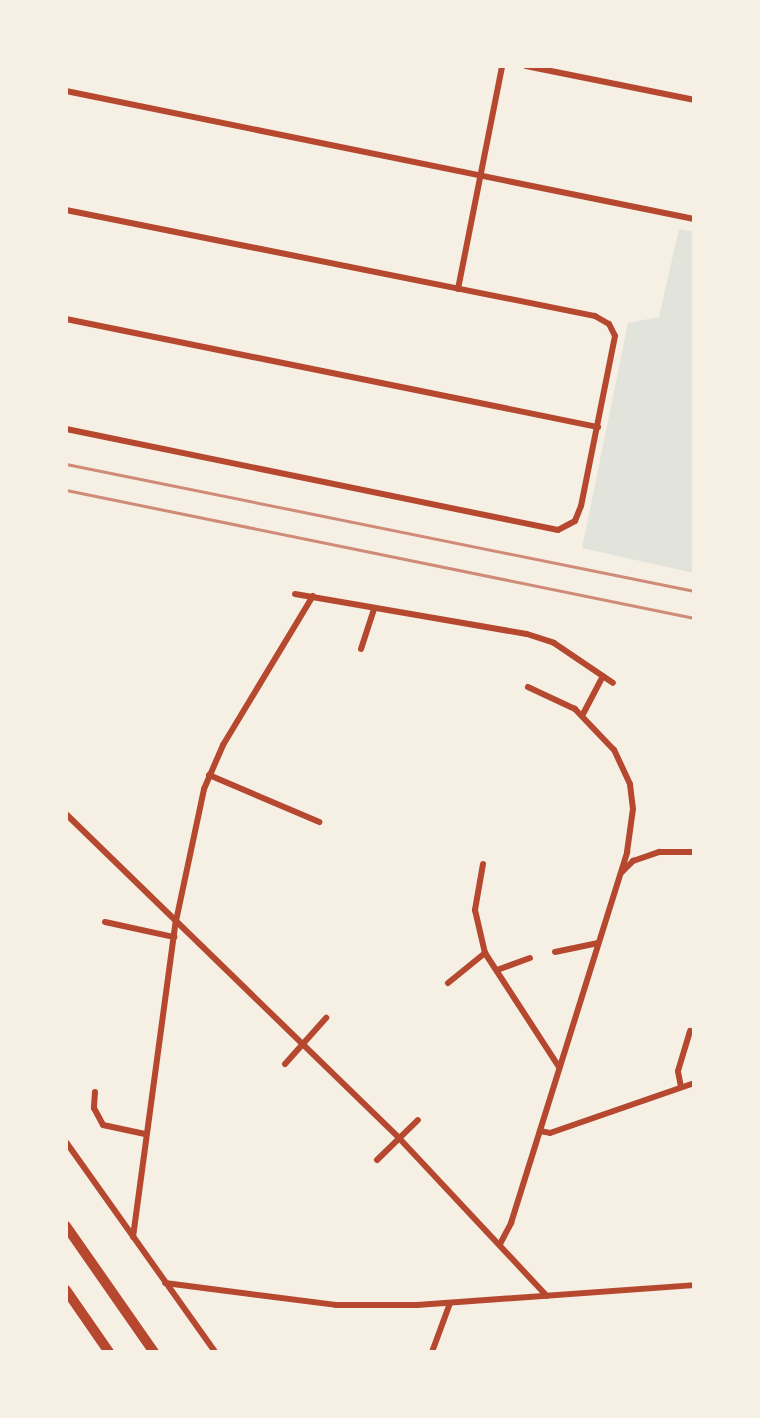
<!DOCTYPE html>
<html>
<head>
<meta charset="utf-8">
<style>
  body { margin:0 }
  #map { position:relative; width:760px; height:1418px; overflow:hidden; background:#f6efe4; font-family:"Zilla Slab",serif }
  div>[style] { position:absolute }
  .green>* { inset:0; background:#e2e4dc }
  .minor>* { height:6px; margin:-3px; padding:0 3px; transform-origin:3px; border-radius:3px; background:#b5482f }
  .motorway>* { height:10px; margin:-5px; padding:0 5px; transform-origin:5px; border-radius:5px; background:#b5482f }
  .rail>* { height:3px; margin:-1.5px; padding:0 1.5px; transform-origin:1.5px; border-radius:1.5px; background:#cf8b77 }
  span { translate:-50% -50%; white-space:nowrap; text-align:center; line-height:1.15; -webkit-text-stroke:8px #f6efe4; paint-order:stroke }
  .frame { position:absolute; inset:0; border:68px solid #f6efe4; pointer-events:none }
</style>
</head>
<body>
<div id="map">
  <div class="green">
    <i style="clip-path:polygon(679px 229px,694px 232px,694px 573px,582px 548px,628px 323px,659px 317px)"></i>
  </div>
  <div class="minor">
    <i style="left:526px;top:66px;width:171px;rotate:11.4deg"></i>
    <i style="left:66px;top:91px;width:641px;rotate:11.52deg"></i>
    <i style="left:66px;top:210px;width:540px;rotate:11.33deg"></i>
    <i style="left:595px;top:316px;width:16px;rotate:30deg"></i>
    <i style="left:609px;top:324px;width:13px;rotate:63deg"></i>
    <i style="left:615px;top:336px;width:173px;rotate:101.3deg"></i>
    <i style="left:581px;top:506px;width:16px;rotate:112deg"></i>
    <i style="left:575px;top:521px;width:19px;rotate:152deg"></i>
    <i style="left:558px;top:530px;width:502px;rotate:-168.4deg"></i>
    <i style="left:458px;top:289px;width:227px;rotate:-78.8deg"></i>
    <i style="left:66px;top:319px;width:543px;rotate:11.48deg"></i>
    <i style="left:295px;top:594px;width:235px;rotate:9.8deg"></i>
    <i style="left:527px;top:634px;width:28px;rotate:18deg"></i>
    <i style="left:554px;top:643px;width:71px;rotate:34.1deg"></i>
    <i style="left:361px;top:649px;width:42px;rotate:-72deg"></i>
    <i style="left:582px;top:716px;width:45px;rotate:-62.3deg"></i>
    <i style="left:209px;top:775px;width:120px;rotate:23.1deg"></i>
    <i style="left:66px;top:814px;width:465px;rotate:44.2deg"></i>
    <i style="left:399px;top:1138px;width:216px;rotate:46.9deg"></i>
    <i style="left:483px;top:864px;width:47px;rotate:99.9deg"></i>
    <i style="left:475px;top:910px;width:44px;rotate:76.9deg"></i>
    <i style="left:485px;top:953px;width:136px;rotate:57deg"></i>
    <i style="left:622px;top:872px;width:16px;rotate:-45deg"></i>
    <i style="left:633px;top:861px;width:28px;rotate:-19deg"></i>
    <i style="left:659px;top:852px;width:35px"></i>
    <i style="left:105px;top:922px;width:71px;rotate:12.3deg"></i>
    <i style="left:555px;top:952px;width:44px;rotate:-11.8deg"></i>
    <i style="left:497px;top:970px;width:35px;rotate:-20deg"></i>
    <i style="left:448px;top:983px;width:48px;rotate:-39deg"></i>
    <i style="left:285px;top:1064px;width:62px;rotate:-48.3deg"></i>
    <i style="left:681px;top:1087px;width:16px;rotate:-101deg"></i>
    <i style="left:678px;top:1071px;width:42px;rotate:-73.3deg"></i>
    <i style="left:95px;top:1092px;width:16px;rotate:94deg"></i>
    <i style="left:94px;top:1108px;width:19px;rotate:62deg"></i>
    <i style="left:103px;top:1125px;width:43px;rotate:12.1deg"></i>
    <i style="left:540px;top:1131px;width:10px;rotate:11deg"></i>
    <i style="left:550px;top:1133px;width:152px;rotate:-19.1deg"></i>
    <i style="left:66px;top:1142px;width:257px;rotate:54.6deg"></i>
    <i style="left:377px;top:1160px;width:57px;rotate:-44.3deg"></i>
    <i style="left:133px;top:1237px;width:319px;rotate:-82.3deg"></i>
    <i style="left:176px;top:921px;width:135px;rotate:-78deg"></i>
    <i style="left:204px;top:789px;width:48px;rotate:-66.6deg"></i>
    <i style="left:223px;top:745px;width:174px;rotate:-58.9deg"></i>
    <i style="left:500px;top:1244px;width:24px;rotate:-62deg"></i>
    <i style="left:511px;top:1223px;width:389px;rotate:-72.6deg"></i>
    <i style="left:627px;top:852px;width:43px;rotate:-82.1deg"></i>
    <i style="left:633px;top:809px;width:25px;rotate:-97deg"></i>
    <i style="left:630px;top:784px;width:38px;rotate:-115deg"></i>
    <i style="left:614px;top:750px;width:57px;rotate:-133.6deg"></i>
    <i style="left:575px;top:709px;width:52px;rotate:-154.9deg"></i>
    <i style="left:165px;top:1283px;width:172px;rotate:7.3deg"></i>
    <i style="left:336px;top:1305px;width:81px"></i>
    <i style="left:417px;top:1305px;width:278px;rotate:-4.1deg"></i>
    <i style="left:432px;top:1352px;width:52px;rotate:-69.8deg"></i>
  </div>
  <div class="motorway">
    <i style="left:66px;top:1226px;width:154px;rotate:55.1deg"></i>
    <i style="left:66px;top:1290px;width:75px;rotate:55.3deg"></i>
  </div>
  <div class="rail">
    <i style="left:66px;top:464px;width:641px;rotate:11.43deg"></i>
    <i style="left:66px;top:490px;width:641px;rotate:11.52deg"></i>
  </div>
  <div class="frame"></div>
</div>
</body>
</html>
